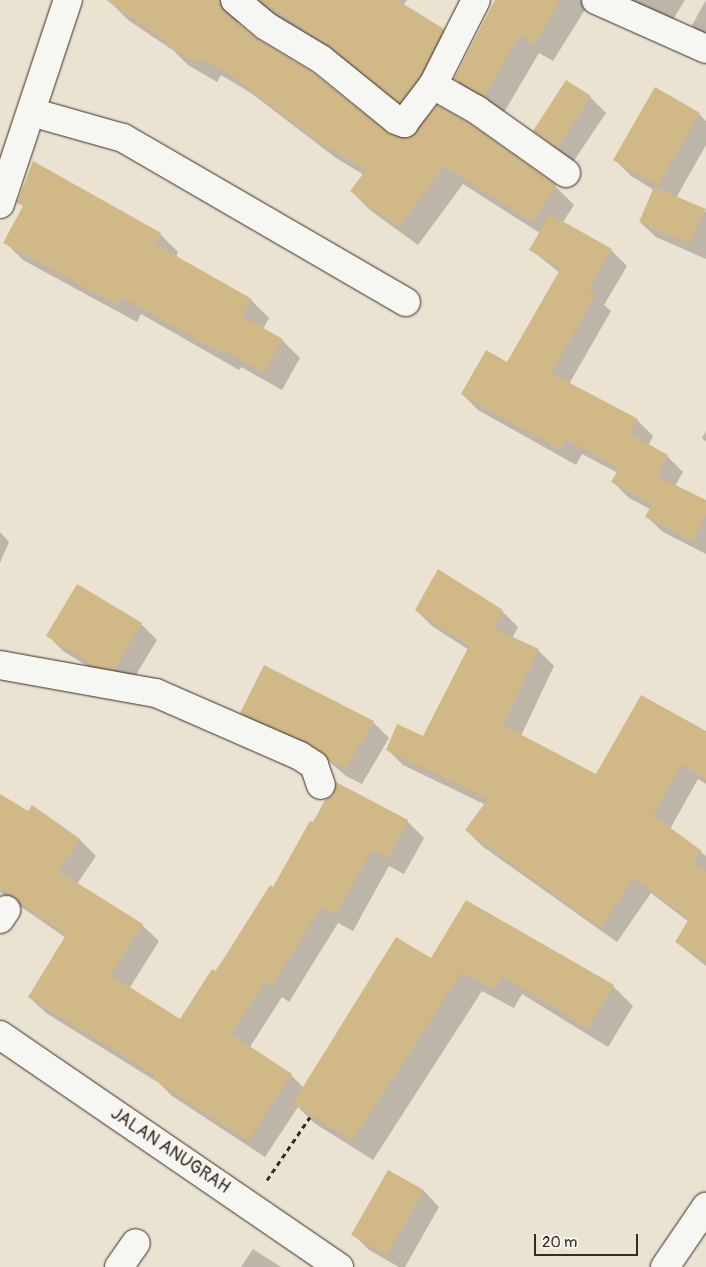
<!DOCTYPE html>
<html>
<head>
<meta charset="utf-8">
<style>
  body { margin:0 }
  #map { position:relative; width:706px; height:1267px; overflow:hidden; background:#ebe3d2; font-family:Pangolin,sans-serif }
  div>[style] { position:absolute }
  .shadow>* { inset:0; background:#0003 }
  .building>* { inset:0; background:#d1b887 }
  .path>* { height:3px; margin-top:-1.5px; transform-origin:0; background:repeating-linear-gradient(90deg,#3b2a1e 0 5px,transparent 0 9px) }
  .roads { filter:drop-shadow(0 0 1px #3b2a1e) drop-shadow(0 0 1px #3b2a1e) }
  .minor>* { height:28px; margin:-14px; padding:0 14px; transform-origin:14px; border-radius:14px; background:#f6f6f2 }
  .major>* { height:28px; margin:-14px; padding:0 14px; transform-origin:14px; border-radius:14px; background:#f6f6f2 }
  span { translate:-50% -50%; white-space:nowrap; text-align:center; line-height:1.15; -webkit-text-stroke:4px #f6f6f2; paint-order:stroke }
  .street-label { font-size:18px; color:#3b2a1e }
  .scale { position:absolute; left:534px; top:1234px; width:104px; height:22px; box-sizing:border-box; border:2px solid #3b2a1e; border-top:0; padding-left:6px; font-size:15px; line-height:18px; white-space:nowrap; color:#3b2a1e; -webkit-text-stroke:4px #f6f6f2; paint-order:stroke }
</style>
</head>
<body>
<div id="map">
  <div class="shadow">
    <i style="clip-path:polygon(407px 0,403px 6px,443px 30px,462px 49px,419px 120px,351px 65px,295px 32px,264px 6px,249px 3px,241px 9px,238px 25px,386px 133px,555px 186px,574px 205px,563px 222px,611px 250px,627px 266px,604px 305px,611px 311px,569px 384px,637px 420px,653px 436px,648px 446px,667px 456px,683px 472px,675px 486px,706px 501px,706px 554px,663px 532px,647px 517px,650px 509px,629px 498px,613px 482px,618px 473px,582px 454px,576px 465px,478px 410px,462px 394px,507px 364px,560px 273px,531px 250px,540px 233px,463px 184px,418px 245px,370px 210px,351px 191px,364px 175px,336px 158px,251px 93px,221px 75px,217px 82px,188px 65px,174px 51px,128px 20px,109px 1px)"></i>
    <i style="clip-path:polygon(497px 0,591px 0,553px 61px,539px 53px,503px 114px,474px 97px,455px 79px)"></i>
    <i style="clip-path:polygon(628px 0,685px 0,672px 21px)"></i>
    <i style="clip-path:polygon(706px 0,706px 39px,692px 25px)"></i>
    <i style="clip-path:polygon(566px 81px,590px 97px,606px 113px,573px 162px,535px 130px)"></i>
    <i style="clip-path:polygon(699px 114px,706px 121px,706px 145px,676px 198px,706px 212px,706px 259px,656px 237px,640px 222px,654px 190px,631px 176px,615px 160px)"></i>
    <i style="clip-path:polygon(18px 202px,160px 234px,178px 252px,176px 257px,251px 300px,269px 318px,263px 329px,282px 340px,300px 358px,282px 390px,241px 367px,239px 370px,141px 314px,137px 322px,23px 260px,5px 242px,24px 207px)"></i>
    <i style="clip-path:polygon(706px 431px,706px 442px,702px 438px)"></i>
    <i style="clip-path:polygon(0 532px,9px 542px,0 563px)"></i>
    <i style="clip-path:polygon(439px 571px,502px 611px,518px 627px,512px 638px,538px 650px,554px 666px,521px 736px,597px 776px,706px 735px,706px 784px,698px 779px,670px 829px,706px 856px,706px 966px,676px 942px,689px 922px,651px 893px,617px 942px,482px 846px,466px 830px,486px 805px,403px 765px,387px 749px,423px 738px,469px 650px,432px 626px,416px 610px)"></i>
    <i style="clip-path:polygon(141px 624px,157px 640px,130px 685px,114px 682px,63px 651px,47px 635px)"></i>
    <i style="clip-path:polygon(241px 712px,373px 722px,389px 738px,362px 784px,346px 776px,324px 757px,257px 728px)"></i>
    <i style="clip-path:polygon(0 796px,28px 813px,32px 807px,80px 840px,96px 856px,77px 884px,142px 925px,159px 941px,129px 989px,180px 1021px,274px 888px,407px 821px,424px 838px,404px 874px,389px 866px,353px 931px,338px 923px,289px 1002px,282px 997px,250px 1047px,291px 1075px,304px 1088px,431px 960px,613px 986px,633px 1006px,608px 1047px,522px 994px,514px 1008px,482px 991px,373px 1160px,314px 1123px,298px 1107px,265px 1157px,172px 1096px,159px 1083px,46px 1013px,29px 997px,66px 938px,0 892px)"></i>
    <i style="clip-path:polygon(389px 1172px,424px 1191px,439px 1207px,405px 1267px,399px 1267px,369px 1250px,353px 1234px)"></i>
    <i style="clip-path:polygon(253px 1249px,281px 1267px,241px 1267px)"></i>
  </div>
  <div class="building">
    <i style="clip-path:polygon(106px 0,220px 0,225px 12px,256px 38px,312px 72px,390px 134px,409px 138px,437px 105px,469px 123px,556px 185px,533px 222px,444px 166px,399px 227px,350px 191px,366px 170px,316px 140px,231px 75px,202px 58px,198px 64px,168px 46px,169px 43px)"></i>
    <i style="clip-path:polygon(259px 0,397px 0,444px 29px,420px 77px,400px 103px,331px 47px)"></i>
    <i style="clip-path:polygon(495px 0,561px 0,534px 44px,520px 35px,484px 96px,454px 79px)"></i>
    <i style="clip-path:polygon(566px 80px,591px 96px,557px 148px,533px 131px)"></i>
    <i style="clip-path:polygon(655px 87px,700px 113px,658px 186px,613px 160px)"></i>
    <i style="clip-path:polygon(33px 161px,161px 233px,155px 244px,252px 299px,242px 316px,283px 339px,264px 373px,223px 350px,221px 353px,122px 297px,118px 305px,3px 243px,23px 206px,17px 203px)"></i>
    <i style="clip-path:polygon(654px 187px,706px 209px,690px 244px,639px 222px)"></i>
    <i style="clip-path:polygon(550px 214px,612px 249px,588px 290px,596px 294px,551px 373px,638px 419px,630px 434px,668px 455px,657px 476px,706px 500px,706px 515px,693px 541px,645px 517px,652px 504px,611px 482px,619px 468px,566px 439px,560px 450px,461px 394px,486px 350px,507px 362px,561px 268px,529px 250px)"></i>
    <i style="clip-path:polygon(438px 569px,503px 610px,493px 628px,539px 649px,503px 725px,596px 774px,641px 695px,706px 731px,706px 779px,682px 764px,653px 815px,702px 851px,693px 863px,706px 871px,706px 961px,675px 942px,689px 919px,634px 878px,601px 928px,465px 830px,488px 799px,386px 750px,397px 724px,423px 736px,469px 646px,415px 610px)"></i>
    <i style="clip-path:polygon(77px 584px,142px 623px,114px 670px,97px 667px,46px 636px)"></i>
    <i style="clip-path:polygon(264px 665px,374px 721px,346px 769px,329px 761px,306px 742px,240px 713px)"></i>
    <i style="clip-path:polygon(336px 782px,408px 820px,388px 858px,372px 850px,336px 915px,321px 907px,272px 986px,265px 982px,231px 1034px,292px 1074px,248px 1141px,153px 1079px,156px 1076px,28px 997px,66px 935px,0 888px,0 794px,28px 811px,32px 805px,80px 839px,58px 871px,143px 924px,111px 975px,180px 1019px,212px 969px,216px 971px,270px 885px,273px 887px,310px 821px,313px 822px,325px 800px,333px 795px)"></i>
    <i style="clip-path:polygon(466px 900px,614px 985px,588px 1028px,502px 976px,494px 989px,462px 972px,352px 1141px,293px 1103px,396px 937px,431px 958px)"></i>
    <i style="clip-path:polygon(388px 1170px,424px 1190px,387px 1255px,351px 1235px)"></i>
  </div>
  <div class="path">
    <i style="left:267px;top:1180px;width:76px;rotate:-55.7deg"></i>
  </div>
  <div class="roads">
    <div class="minor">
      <i style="left:235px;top:0;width:40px;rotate:40deg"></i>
      <i style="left:266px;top:26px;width:64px;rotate:31deg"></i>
      <i style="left:321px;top:59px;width:97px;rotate:39.1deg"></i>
      <i style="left:396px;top:120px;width:9px;rotate:21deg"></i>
      <i style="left:404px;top:123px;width:48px;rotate:-52.7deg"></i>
      <i style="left:433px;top:85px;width:51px;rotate:29.6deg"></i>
      <i style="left:477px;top:110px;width:109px;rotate:35.3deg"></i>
      <i style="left:596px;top:0;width:120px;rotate:24deg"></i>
      <i style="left:433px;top:85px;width:95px;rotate:-63.2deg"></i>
      <i style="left:31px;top:112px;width:96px;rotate:15.8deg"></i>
      <i style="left:123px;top:138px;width:327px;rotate:30.1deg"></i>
      <i style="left:0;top:665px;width:158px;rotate:10.2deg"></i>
      <i style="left:156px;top:693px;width:157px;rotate:23.6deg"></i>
      <i style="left:300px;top:756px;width:17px;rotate:33deg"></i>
      <i style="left:314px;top:765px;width:21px;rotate:71deg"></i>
      <i style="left:0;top:919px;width:11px;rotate:-56deg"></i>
      <i style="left:0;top:1035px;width:411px;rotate:34.4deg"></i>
      <i style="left:119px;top:1267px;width:29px;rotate:-55deg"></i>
      <i style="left:665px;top:1267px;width:73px;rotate:-55.7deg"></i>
    </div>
    <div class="major">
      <i style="left:0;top:204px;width:215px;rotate:-71.6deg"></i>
    </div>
  </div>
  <div class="street-label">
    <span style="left:170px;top:1151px;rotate:34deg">JALAN ANUGRAH</span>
  </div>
  <div class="scale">20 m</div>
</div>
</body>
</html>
